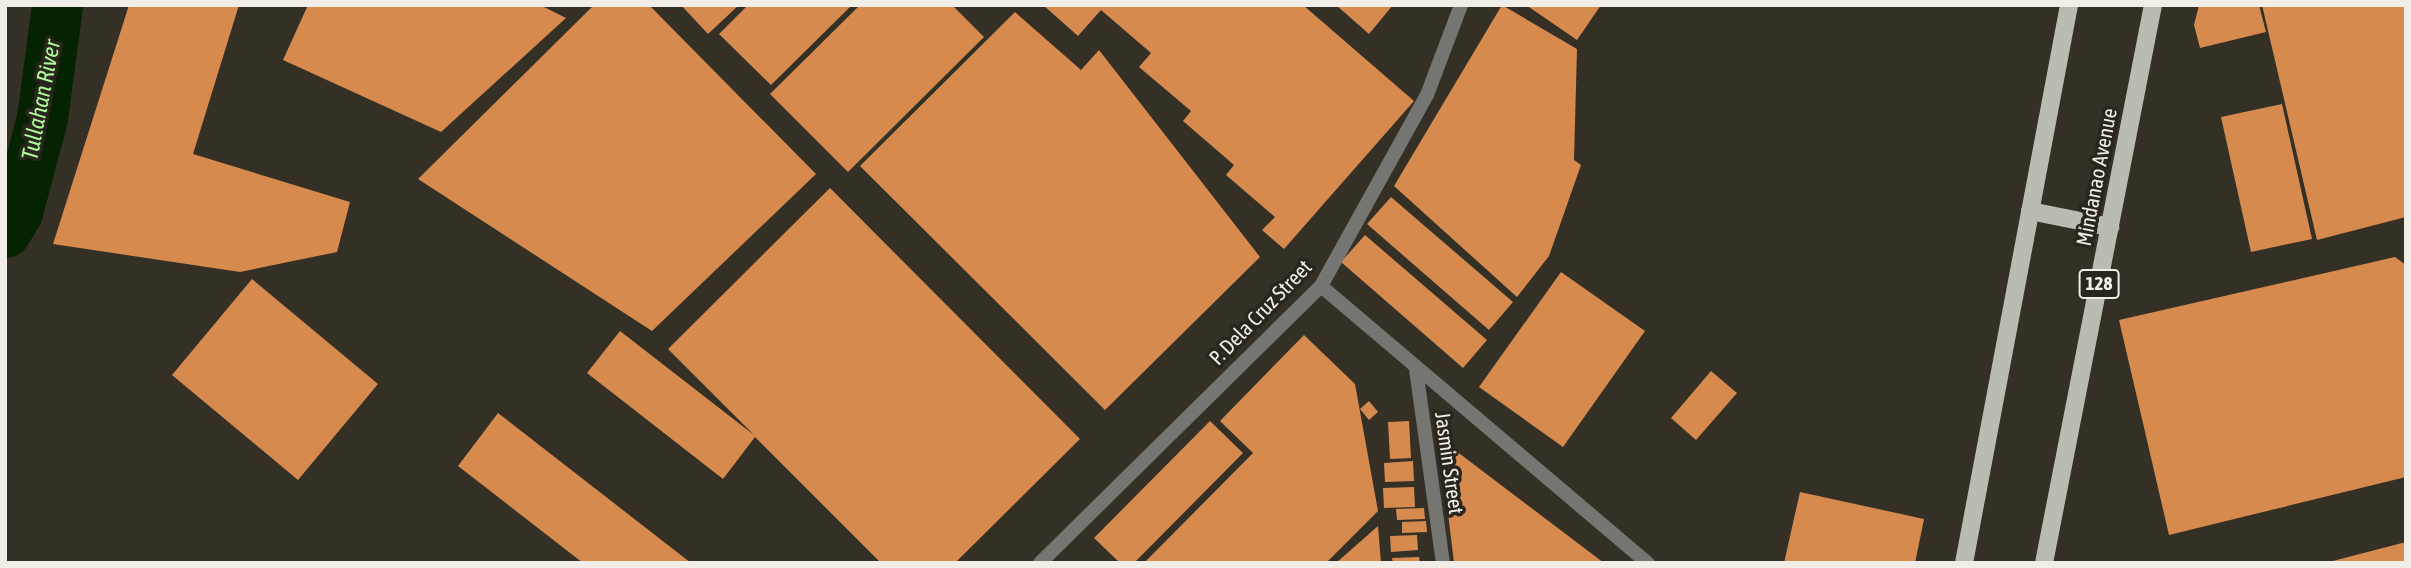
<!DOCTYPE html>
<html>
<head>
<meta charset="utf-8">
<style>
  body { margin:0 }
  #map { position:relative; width:2411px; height:568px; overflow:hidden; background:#343026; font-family:"Asap Condensed",sans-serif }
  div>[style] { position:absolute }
  .river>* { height:51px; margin:-25.5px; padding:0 25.5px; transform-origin:25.5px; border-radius:25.5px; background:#052300 }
  .building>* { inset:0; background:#d68a4e }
  .minor>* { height:14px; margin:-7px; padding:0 7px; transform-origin:7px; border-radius:7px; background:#757671 }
  .primary>* { height:18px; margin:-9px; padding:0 9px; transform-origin:9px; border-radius:9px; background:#babcb1 }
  span { translate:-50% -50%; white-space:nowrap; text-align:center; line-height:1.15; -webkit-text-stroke:7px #2a261d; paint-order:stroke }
  .shield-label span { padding:2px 5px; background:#2a261d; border:2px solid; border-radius:5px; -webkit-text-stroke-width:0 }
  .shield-label { font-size:19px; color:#f1eee8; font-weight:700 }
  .street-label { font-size:21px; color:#f1eee8 }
  .water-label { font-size:23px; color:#acfb99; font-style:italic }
  .frame { position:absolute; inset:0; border:7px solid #f1eee8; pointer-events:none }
</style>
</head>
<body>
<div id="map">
  <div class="river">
    <i style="left:5px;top:232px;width:23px;rotate:-59deg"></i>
    <i style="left:17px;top:212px;width:97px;rotate:-75.1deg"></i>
    <i style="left:42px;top:118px;width:114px;rotate:-82.4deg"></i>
  </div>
  <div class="building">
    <i style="clip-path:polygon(129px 5px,239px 5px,193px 154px,350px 202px,337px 252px,240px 272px,53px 244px)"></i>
    <i style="clip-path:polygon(308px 5px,540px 5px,566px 18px,441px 132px,283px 60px)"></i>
    <i style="clip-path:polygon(594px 5px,649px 5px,816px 174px,652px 331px,418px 179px)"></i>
    <i style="clip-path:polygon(681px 5px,739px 5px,708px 34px)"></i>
    <i style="clip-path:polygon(748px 5px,852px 5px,771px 85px,719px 34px)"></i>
    <i style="clip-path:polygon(860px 5px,952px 5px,984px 37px,848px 172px,770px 94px)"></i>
    <i style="clip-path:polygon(1043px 5px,1303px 5px,1414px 101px,1284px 249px,1262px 230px,1275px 217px,1226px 175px,1234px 165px,1183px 121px,1191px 111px,1139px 67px,1151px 53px,1101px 10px,1078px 36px)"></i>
    <i style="clip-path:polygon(1336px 5px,1393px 5px,1369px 34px)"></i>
    <i style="clip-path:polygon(1502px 5px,1577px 49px,1574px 160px,1581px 165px,1549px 256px,1517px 297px,1394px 186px)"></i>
    <i style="clip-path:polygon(1526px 5px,1601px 5px,1577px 40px)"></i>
    <i style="clip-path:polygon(2199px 5px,2259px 5px,2266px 32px,2200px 48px,2194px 25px)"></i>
    <i style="clip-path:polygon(2262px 5px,2406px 5px,2406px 217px,2317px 240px)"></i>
    <i style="clip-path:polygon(1015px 12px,1081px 70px,1099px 50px,1260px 257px,1105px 410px,860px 166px)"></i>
    <i style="clip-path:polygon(2282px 104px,2312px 239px,2251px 252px,2221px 117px)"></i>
    <i style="clip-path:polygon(830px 188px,1080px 439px,955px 563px,881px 563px,755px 437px,723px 479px,587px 373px,620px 331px,754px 435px,668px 349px)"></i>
    <i style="clip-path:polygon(1391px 197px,1513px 302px,1489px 330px,1367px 224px)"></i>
    <i style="clip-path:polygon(1365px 235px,1487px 340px,1463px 368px,1341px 262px)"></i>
    <i style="clip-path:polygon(2395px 257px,2406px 265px,2406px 477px,2169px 535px,2119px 320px)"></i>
    <i style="clip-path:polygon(1561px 272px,1645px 331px,1563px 447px,1479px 387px)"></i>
    <i style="clip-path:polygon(252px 279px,378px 384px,298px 480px,172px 375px)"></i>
    <i style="clip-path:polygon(1304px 335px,1355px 384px,1378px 511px,1326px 563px,1144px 563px,1253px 453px,1220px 421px)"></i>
    <i style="clip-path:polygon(1711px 371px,1737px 393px,1696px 440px,1671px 418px)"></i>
    <i style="clip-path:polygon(1369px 401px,1378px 412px,1369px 420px,1360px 409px)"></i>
    <i style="clip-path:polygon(498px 413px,691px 563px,583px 563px,458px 466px)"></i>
    <i style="clip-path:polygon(1210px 421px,1243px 453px,1134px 563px,1120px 563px,1094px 538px)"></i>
    <i style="clip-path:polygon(1409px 421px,1411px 458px,1390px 459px,1388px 422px)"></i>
    <i style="clip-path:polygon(1439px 438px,1604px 563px,1454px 563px)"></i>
    <i style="clip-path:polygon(1413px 461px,1414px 481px,1385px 482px,1384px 463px)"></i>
    <i style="clip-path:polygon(1414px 487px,1415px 507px,1384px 508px,1383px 488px)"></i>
    <i style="clip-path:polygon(1800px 492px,1924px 519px,1915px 563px,1784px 563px)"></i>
    <i style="clip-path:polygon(1424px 508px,1425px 519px,1397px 520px,1396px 509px)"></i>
    <i style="clip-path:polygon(1426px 521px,1427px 532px,1402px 533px,1402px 522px)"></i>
    <i style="clip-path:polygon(1378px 526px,1381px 563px,1336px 563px)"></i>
    <i style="clip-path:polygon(1417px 535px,1418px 550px,1391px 552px,1390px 536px)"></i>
    <i style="clip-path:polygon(2406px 542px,2406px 563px,2329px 563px,2329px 562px)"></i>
    <i style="clip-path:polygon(1419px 557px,1420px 563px,1393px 563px,1392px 558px)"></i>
  </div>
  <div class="minor">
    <i style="left:1321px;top:286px;width:429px;rotate:40.3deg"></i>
    <i style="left:1416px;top:369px;width:196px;rotate:82.1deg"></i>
    <i style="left:1040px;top:563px;width:395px;rotate:-44.6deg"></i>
    <i style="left:1321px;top:286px;width:218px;rotate:-61deg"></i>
    <i style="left:1427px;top:95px;width:96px;rotate:-69.3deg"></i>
  </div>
  <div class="primary">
    <i style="left:2030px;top:211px;width:82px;rotate:11.3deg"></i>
    <i style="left:1964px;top:563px;width:568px;rotate:-79.34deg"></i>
    <i style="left:2044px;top:563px;width:569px;rotate:-78.95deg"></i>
  </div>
  <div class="shield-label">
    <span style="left:2099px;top:284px">128</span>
  </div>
  <div class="street-label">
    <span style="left:2096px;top:177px;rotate:-79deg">Mindanao Avenue</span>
    <span style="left:1260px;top:312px;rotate:-46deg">P. Dela Cruz Street</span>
    <span style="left:1450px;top:463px;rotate:82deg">Jasmin Street</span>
  </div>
  <div class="water-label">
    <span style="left:41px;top:100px;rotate:-79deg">Tullahan River</span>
  </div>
  <div class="frame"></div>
</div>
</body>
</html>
